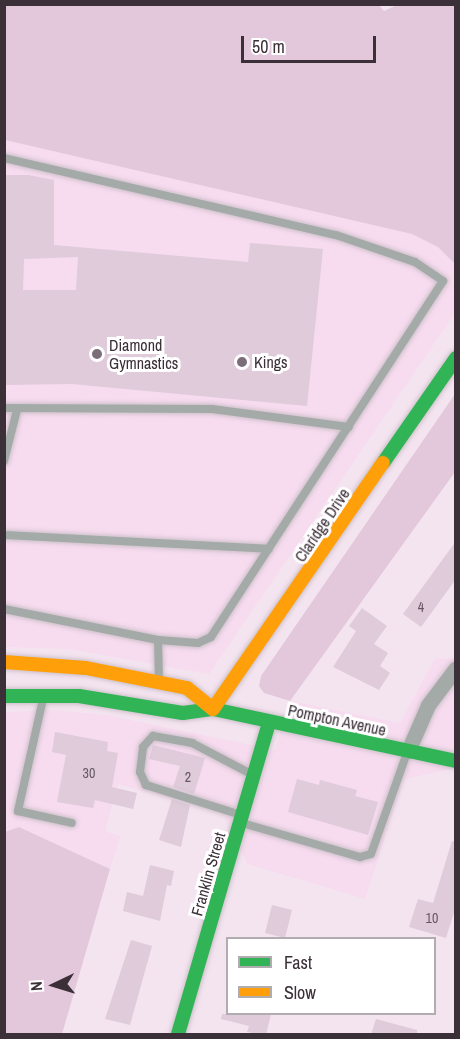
<!DOCTYPE html>
<html>
<head>
<meta charset="utf-8">
<style>
  body { margin:0 }
  #map { position:relative; width:460px; height:1039px; overflow:hidden; background:#f4e4f0; font-family:"Archivo Narrow",sans-serif }
  div>[style] { position:absolute }
  .built>* { inset:0; background:#f7dbef }
  .green>* { inset:0; background:#e3c8dc }
  .building>* { inset:0; background:#dfcbda }
  .roads { filter:drop-shadow(0 0 2px #cdc1ca) drop-shadow(0 0 2px #cdc1ca) }
  .lane>* { height:8px; margin:-4px; padding:0 4px; transform-origin:4px; border-radius:4px; background:#a4aaa7 }
  .street>* { height:15px; margin:-7.5px; padding:0 7.5px; transform-origin:7.5px; border-radius:7.5px; background:#a4aaa7 }
  .fast>* { height:14px; margin:-7px; padding:0 7px; transform-origin:7px; border-radius:7px; background:#30b455 }
  .slow>* { height:14px; margin:-7px; padding:0 7px; transform-origin:7px; border-radius:7px; background:#ff9f0a }
  .dots>* { width:16px; height:16px; translate:-50% -50%; box-sizing:border-box; border:3px solid #fff; border-radius:50% }
  span { translate:-50% -50%; white-space:nowrap; text-align:center; line-height:1.15; -webkit-text-stroke:6px #fff; paint-order:stroke }
  .number-label { font-size:14px; color:#665862 }
  .number-label span { -webkit-text-stroke-width:0 }
  .poi-label { font-size:16px; color:#3b2f38 }
  .left { translate:0 -50%; text-align:left }
  .street-label { font-size:16px; color:#3b2f38 }
  .frame { position:absolute; inset:0; border:6px solid #3b2f38; pointer-events:none }
  .legend { position:absolute; left:226px; top:937px; width:210px; height:78px; box-sizing:border-box; background:#fff; border:2px solid #b1acaf; margin:0; padding:8px 10px; list-style:none; font-size:18px; color:#3b2f38 }
  .legend li { display:flex; align-items:center; gap:12px; height:30px }
  .legend b { width:30px; border:2px solid #b1acaf }
  .north { position:absolute; left:24px; top:955px; width:60px; height:60px; -webkit-text-stroke:4px #fff; paint-order:stroke; rotate:266deg; font-size:16px; font-weight:700; line-height:24px; text-align:center; color:#3b2f38 }
  .north::after { content:''; display:block; margin:auto; width:21px; height:27px; background:#3b2f38; clip-path:polygon(50% 0,100% 100%,50% 72%,0 100%) }
  .scale { position:absolute; left:241px; top:36px; width:135px; height:27px; box-sizing:border-box; border:3px solid #3b2f38; border-top:0; padding-left:8px; font-size:18px; line-height:21px; white-space:nowrap; color:#3b2f38; -webkit-text-stroke:4px #fff; paint-order:stroke }
</style>
</head>
<body>
<div id="map">
  <div class="built">
    <i style="clip-path:polygon(5px 140px,412px 234px,439px 247px,455px 264px,455px 313px,209px 674px,69px 649px,5px 647px)"></i>
    <i style="clip-path:polygon(455px 658px,455px 768px,404px 779px,365px 899px,248px 864px,223px 813px,118px 784px,105px 831px,120px 836px,110px 869px,19px 827px,5px 832px,5px 712px,53px 710px,106px 715px,275px 750px,290px 701px,400px 723px,435px 659px)"></i>
  </div>
  <div class="green">
    <i style="clip-path:polygon(379px 5px,384px 11px,397px 5px,455px 5px,455px 264px,438px 247px,412px 234px,5px 140px,5px 5px)"></i>
    <i style="clip-path:polygon(455px 394px,455px 472px,290px 701px,264px 693px,259px 686px,261px 676px)"></i>
    <i style="clip-path:polygon(19px 827px,110px 869px,62px 1034px,5px 1034px,5px 832px)"></i>
  </div>
  <div class="building">
    <i style="clip-path:polygon(evenodd,4px 175px,28px 175px,54px 180px,54px 245px,248px 262px,250px 243px,323px 249px,307px 406px,72px 384px,4px 385px,4px 175px,78px 257px,76px 290px,23px 290px,24px 259px,78px 257px)"></i>
    <i style="clip-path:polygon(456px 541px,456px 579px,421px 627px,403px 614px)"></i>
    <i style="clip-path:polygon(362px 608px,387px 626px,374px 644px,388px 653px,380px 666px,390px 673px,379px 690px,333px 667px,356px 631px,349px 626px)"></i>
    <i style="clip-path:polygon(55px 732px,108px 742px,107px 751px,118px 753px,112px 787px,137px 793px,133px 809px,95px 800px,93px 808px,57px 802px,66px 755px,52px 752px)"></i>
    <i style="clip-path:polygon(153px 745px,205px 758px,194px 794px,173px 787px,180px 766px,149px 759px)"></i>
    <i style="clip-path:polygon(297px 779px,319px 785px,320px 780px,357px 790px,355px 796px,378px 802px,368px 835px,288px 812px)"></i>
    <i style="clip-path:polygon(172px 799px,190px 805px,181px 847px,159px 840px)"></i>
    <i style="clip-path:polygon(452px 841px,456px 842px,456px 906px,446px 938px,409px 927px,418px 899px,433px 903px)"></i>
    <i style="clip-path:polygon(150px 865px,174px 871px,171px 886px,167px 885px,160px 921px,123px 911px,127px 892px,143px 896px)"></i>
    <i style="clip-path:polygon(272px 905px,292px 910px,285px 938px,265px 933px)"></i>
    <i style="clip-path:polygon(131px 940px,152px 946px,130px 1025px,105px 1019px)"></i>
    <i style="clip-path:polygon(222px 1014px,271px 1014px,266px 1035px,247px 1032px,249px 1026px,221px 1019px)"></i>
    <i style="clip-path:polygon(376px 1019px,417px 1030px,417px 1035px,371px 1035px)"></i>
  </div>
  <div class="roads">
    <div class="lane">
      <i style="left:4px;top:158px;width:341px;rotate:13.1deg"></i>
      <i style="left:336px;top:235px;width:83px;rotate:18.9deg"></i>
      <i style="left:415px;top:262px;width:34px;rotate:34deg"></i>
      <i style="left:443px;top:281px;width:425px;rotate:123.1deg"></i>
      <i style="left:211px;top:637px;width:14px;rotate:155deg"></i>
      <i style="left:198px;top:643px;width:40px;rotate:-175.7deg"></i>
      <i style="left:158px;top:640px;width:157px;rotate:-168.6deg"></i>
      <i style="left:4px;top:408px;width:208px;rotate:0.3deg"></i>
      <i style="left:212px;top:409px;width:138px;rotate:7.5deg"></i>
      <i style="left:4px;top:461px;width:53px;rotate:-75.7deg"></i>
      <i style="left:4px;top:535px;width:265px;rotate:3deg"></i>
      <i style="left:158px;top:640px;width:40px;rotate:88.6deg"></i>
      <i style="left:43px;top:699px;width:115px;rotate:102.6deg"></i>
      <i style="left:18px;top:811px;width:55px;rotate:12.5deg"></i>
      <i style="left:241px;top:815px;width:100px;rotate:-162.5deg"></i>
      <i style="left:146px;top:785px;width:14px;rotate:-115deg"></i>
      <i style="left:140px;top:772px;width:25px;rotate:-83deg"></i>
      <i style="left:143px;top:747px;width:15px;rotate:-48deg"></i>
      <i style="left:153px;top:736px;width:40px;rotate:10deg"></i>
      <i style="left:192px;top:743px;width:67px;rotate:27.7deg"></i>
      <i style="left:242px;top:823px;width:123px;rotate:16.1deg"></i>
      <i style="left:360px;top:857px;width:11px;rotate:-15deg"></i>
      <i style="left:371px;top:854px;width:107px;rotate:-70.4deg"></i>
    </div>
    <div class="street">
      <i style="left:408px;top:751px;width:50px;rotate:-66.5deg"></i>
      <i style="left:428px;top:705px;width:46px;rotate:-52.9deg"></i>
    </div>
    <div class="fast">
      <i style="left:383px;top:463px;width:128px;rotate:-55.2deg"></i>
      <i style="left:4px;top:696px;width:75px"></i>
      <i style="left:79px;top:696px;width:105px;rotate:9.3deg"></i>
      <i style="left:183px;top:713px;width:30px;rotate:-8deg"></i>
      <i style="left:213px;top:709px;width:249px;rotate:12.1deg"></i>
      <i style="left:178px;top:1034px;width:325px;rotate:-73.7deg"></i>
    </div>
    <div class="slow">
      <i style="left:4px;top:662px;width:82px;rotate:4.2deg"></i>
      <i style="left:86px;top:668px;width:103px;rotate:11.2deg"></i>
      <i style="left:187px;top:688px;width:33px;rotate:39deg"></i>
      <i style="left:213px;top:709px;width:299px;rotate:-55.4deg"></i>
    </div>
  </div>
  <div class="dots">
    <i style="left:97px;top:354px;background:#7c6e78"></i>
    <i style="left:242px;top:362px;background:#7c6e78"></i>
  </div>
  <div class="number-label">
    <span style="left:421px;top:607px">4</span>
    <span style="left:89px;top:773px">30</span>
    <span style="left:188px;top:777px">2</span>
    <span style="left:432px;top:918px">10</span>
  </div>
  <div class="poi-label">
    <span class="left" style="left:109px;top:354px">Diamond<br>Gymnastics</span>
    <span class="left" style="left:254px;top:362px">Kings</span>
  </div>
  <div class="street-label">
    <span style="left:322px;top:525px;rotate:-56deg">Claridge Drive</span>
    <span style="left:337px;top:720px;rotate:12deg">Pompton Avenue</span>
    <span style="left:208px;top:874px;rotate:-74deg">Franklin Street</span>
  </div>
  <div class="frame"></div>
  <ul class="legend">
  <li><b style="height:8px;background:#30b455"></b>Fast</li>
  <li><b style="height:8px;background:#ff9f0a"></b>Slow</li>
  </ul>
  <div class="north">N</div>
  <div class="scale">50 m</div>
</div>
</body>
</html>
